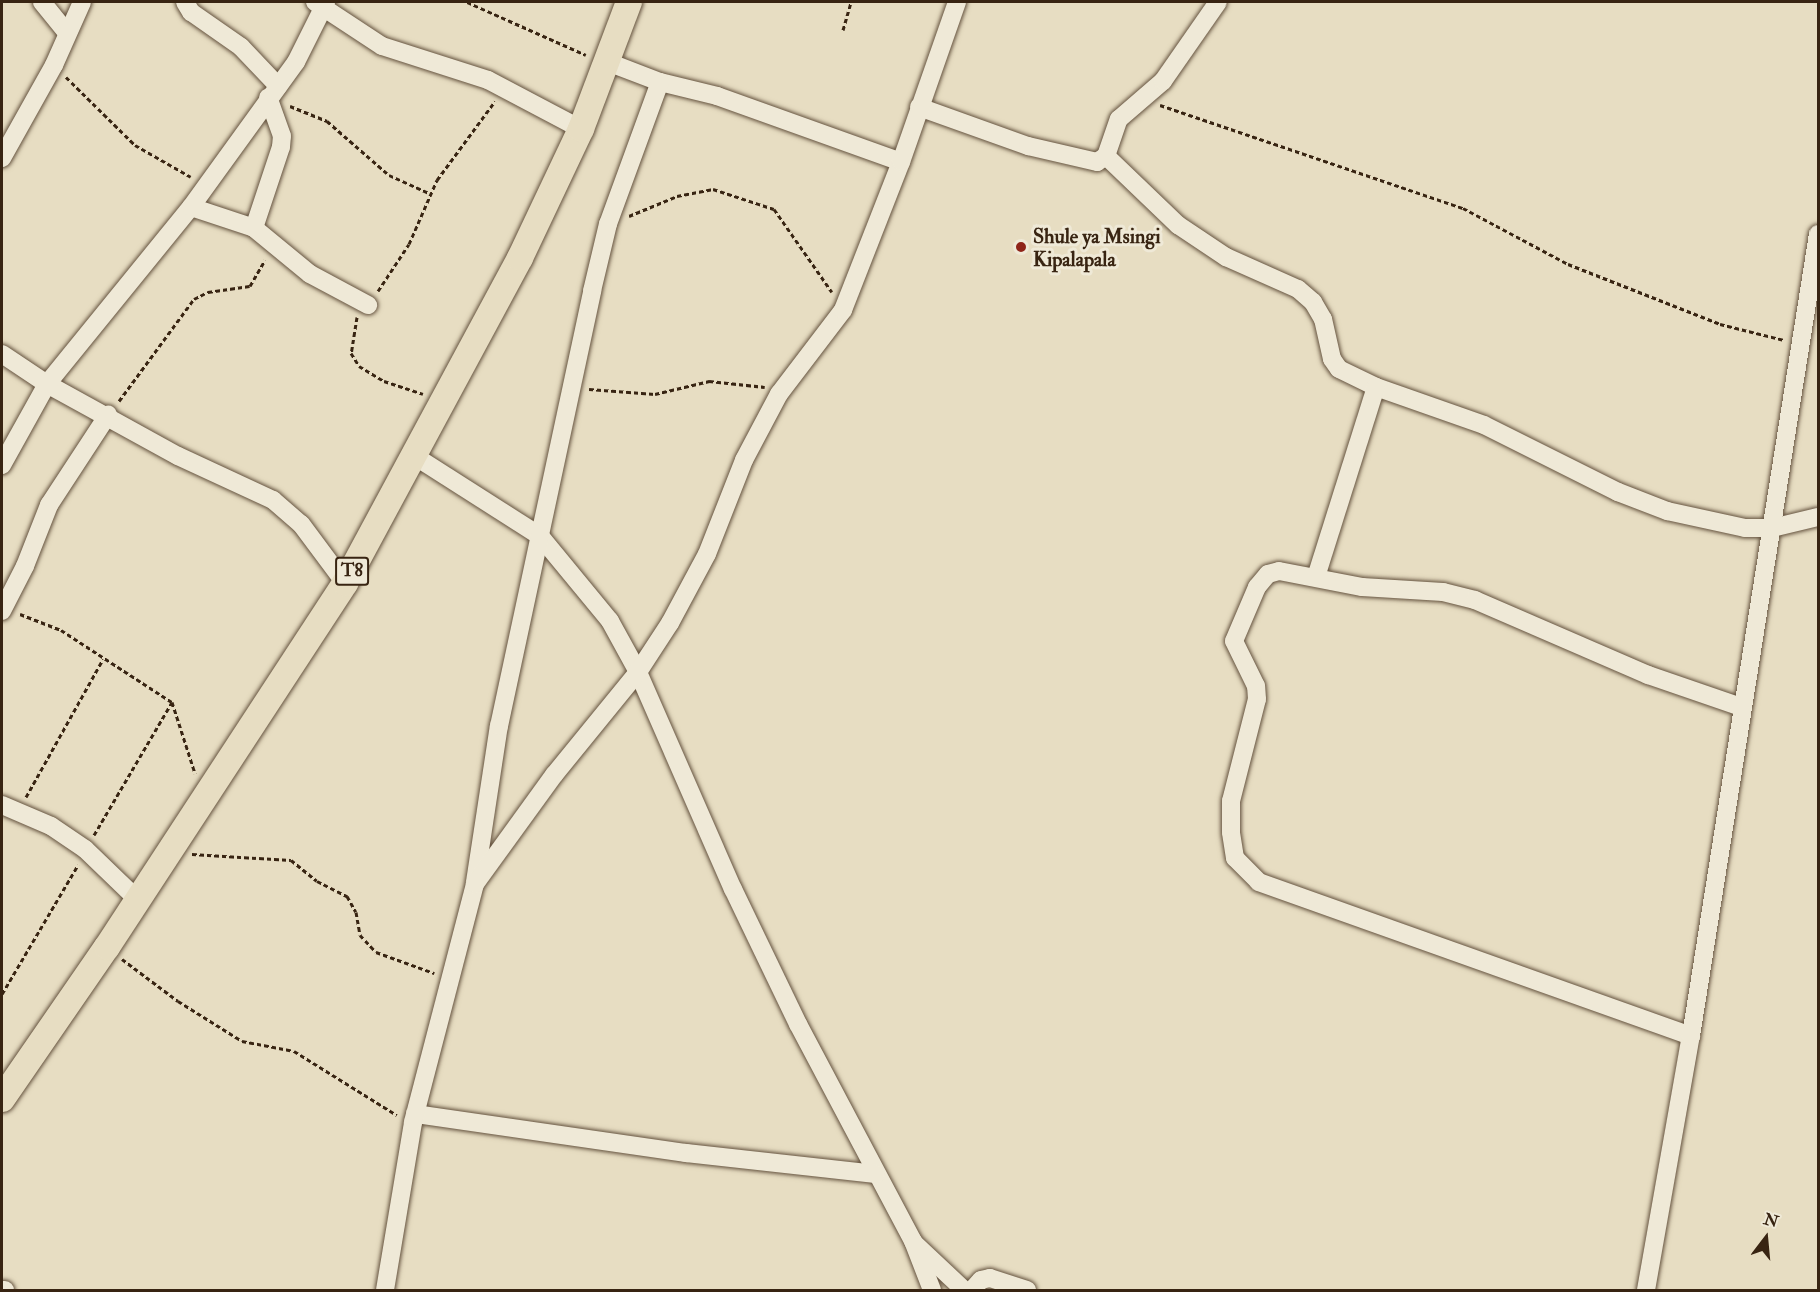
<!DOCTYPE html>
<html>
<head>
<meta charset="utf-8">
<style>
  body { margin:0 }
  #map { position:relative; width:1820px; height:1292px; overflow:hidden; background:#e7ddc2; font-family:"IM FELL Double Pica",serif }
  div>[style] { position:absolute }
  .path>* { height:3px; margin-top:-1.5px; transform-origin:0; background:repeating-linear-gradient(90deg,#382412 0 4.5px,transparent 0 7.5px) }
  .roads { filter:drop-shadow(0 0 2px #64523e) drop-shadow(0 0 2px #64523e) }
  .minor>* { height:18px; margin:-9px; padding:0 9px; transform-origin:9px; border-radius:9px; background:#efe9d7 }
  .highway>* { height:26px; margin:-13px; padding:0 13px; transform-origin:13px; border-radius:13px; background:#e7ddc2 }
  .dots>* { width:16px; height:16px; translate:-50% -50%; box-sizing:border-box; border:3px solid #efe9d7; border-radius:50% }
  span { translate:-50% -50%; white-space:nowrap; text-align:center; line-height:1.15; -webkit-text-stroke:6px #efe9d7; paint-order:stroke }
  .shield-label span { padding:2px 4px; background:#efe9d7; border:2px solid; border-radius:4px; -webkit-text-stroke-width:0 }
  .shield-label { font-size:18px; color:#382412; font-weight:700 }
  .poi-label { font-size:20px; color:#382412; font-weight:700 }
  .left { translate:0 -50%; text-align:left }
  .frame { position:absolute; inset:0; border:3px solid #382412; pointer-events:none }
  .north { position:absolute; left:1736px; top:1208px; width:60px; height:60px; -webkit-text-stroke:4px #efe9d7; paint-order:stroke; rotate:16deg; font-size:16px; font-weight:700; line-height:24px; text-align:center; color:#382412 }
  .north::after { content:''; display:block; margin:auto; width:21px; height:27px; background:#382412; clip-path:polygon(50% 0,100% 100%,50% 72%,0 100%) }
</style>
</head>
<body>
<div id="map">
  <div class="path">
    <i style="left:467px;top:2px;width:130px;rotate:24deg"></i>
    <i style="left:843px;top:30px;width:29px;rotate:-74deg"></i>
    <i style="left:66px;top:77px;width:97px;rotate:44.6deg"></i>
    <i style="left:135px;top:145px;width:64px;rotate:29.7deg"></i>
    <i style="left:1160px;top:105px;width:320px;rotate:18.8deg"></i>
    <i style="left:1463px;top:208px;width:119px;rotate:28.1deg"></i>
    <i style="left:1568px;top:264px;width:163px;rotate:21.5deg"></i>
    <i style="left:1720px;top:324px;width:66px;rotate:14deg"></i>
    <i style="left:290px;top:106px;width:40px;rotate:22deg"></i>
    <i style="left:327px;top:121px;width:82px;rotate:41.1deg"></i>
    <i style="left:389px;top:175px;width:44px;rotate:24.2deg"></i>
    <i style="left:629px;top:216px;width:52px;rotate:-22.6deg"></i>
    <i style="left:677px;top:196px;width:37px;rotate:-11deg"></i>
    <i style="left:713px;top:189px;width:64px;rotate:18.2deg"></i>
    <i style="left:774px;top:209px;width:101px;rotate:55.1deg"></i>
    <i style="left:378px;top:291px;width:56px;rotate:-56.6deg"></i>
    <i style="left:409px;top:244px;width:70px;rotate:-66.4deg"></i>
    <i style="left:437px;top:180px;width:98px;rotate:-53.7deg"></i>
    <i style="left:357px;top:317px;width:36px;rotate:99deg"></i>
    <i style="left:351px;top:353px;width:15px;rotate:58deg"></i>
    <i style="left:359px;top:366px;width:29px;rotate:31deg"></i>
    <i style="left:384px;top:381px;width:41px;rotate:18.4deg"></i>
    <i style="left:589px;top:389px;width:66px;rotate:4.3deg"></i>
    <i style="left:655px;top:394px;width:56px;rotate:-13.5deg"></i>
    <i style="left:709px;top:381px;width:56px;rotate:6.1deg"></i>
    <i style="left:119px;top:401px;width:127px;rotate:-53.7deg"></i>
    <i style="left:194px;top:299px;width:16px;rotate:-27deg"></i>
    <i style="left:208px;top:292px;width:42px;rotate:-8.1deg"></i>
    <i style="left:250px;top:286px;width:30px;rotate:-60deg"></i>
    <i style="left:20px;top:614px;width:44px;rotate:21.3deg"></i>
    <i style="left:61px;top:630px;width:132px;rotate:33deg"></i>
    <i style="left:172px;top:702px;width:75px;rotate:72.1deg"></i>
    <i style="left:26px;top:797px;width:158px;rotate:-60.8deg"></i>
    <i style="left:94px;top:835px;width:154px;rotate:-59.6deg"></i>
    <i style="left:192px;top:854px;width:99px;rotate:3.5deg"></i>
    <i style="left:291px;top:860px;width:33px;rotate:39deg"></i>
    <i style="left:317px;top:881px;width:34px;rotate:27deg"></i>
    <i style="left:347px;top:896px;width:18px;rotate:61deg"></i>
    <i style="left:356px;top:912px;width:23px;rotate:80deg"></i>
    <i style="left:360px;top:935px;width:23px;rotate:47deg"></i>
    <i style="left:376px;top:952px;width:62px;rotate:19.9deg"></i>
    <i style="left:122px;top:959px;width:70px;rotate:36.9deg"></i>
    <i style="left:178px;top:1001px;width:75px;rotate:32deg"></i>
    <i style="left:242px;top:1041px;width:53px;rotate:10.9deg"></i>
    <i style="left:294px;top:1051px;width:121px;rotate:31.9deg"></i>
    <i style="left:2px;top:994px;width:150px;rotate:-59.5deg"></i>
  </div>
  <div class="roads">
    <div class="minor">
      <i style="left:42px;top:2px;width:40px;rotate:51deg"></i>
      <i style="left:185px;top:2px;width:12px;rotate:59deg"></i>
      <i style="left:191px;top:12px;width:61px;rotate:35deg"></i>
      <i style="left:241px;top:47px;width:54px;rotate:46.5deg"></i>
      <i style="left:315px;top:2px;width:80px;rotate:33.3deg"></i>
      <i style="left:382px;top:46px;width:111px;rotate:17.8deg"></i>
      <i style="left:488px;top:80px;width:105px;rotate:27.8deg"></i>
      <i style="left:605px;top:61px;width:59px;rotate:20.9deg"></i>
      <i style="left:660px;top:82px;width:59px;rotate:13.8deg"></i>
      <i style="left:717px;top:96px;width:195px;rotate:19.7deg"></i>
      <i style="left:919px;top:107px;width:116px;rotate:19.7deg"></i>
      <i style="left:1028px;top:146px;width:71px;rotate:13.1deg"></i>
      <i style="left:1097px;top:162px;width:11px;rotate:-34deg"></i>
      <i style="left:1106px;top:156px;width:39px;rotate:-71deg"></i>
      <i style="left:1119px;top:119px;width:58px;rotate:-40.8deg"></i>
      <i style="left:1163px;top:81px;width:96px;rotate:-55.2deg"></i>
      <i style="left:1106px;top:156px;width:100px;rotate:43.8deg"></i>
      <i style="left:1178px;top:225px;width:58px;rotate:33.7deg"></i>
      <i style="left:1226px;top:257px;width:79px;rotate:24deg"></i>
      <i style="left:1298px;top:289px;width:20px;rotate:41deg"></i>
      <i style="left:1313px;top:302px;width:20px;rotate:60deg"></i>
      <i style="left:1323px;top:319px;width:41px;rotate:77.3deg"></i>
      <i style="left:1332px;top:359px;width:12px;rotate:55deg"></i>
      <i style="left:1339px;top:369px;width:41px;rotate:25.9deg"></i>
      <i style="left:1376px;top:387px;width:114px;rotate:19.4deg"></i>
      <i style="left:1484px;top:425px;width:150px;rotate:26.6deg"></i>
      <i style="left:1618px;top:492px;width:53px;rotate:21.2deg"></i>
      <i style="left:1667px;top:511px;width:80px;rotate:12.3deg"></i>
      <i style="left:1745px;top:528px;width:27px"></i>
      <i style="left:1772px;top:528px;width:47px;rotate:-13.4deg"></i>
      <i style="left:2px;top:158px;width:107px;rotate:-60.8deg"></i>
      <i style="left:54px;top:65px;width:69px;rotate:-66deg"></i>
      <i style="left:191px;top:207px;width:66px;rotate:18.4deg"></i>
      <i style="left:254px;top:228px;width:72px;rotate:39.4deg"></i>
      <i style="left:310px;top:274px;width:66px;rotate:28.1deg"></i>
      <i style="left:254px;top:228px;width:85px;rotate:-71.6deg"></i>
      <i style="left:281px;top:147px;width:11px;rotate:-85deg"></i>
      <i style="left:282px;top:136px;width:41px;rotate:-109.7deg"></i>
      <i style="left:2px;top:354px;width:54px;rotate:33.7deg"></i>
      <i style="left:47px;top:384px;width:149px;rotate:28.8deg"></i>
      <i style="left:178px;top:456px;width:105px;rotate:24.9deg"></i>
      <i style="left:273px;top:500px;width:37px;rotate:41deg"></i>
      <i style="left:301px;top:524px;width:74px;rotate:53.3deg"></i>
      <i style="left:416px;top:457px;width:147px;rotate:32.5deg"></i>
      <i style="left:540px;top:536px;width:110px;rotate:50.5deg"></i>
      <i style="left:610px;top:621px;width:58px;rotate:61.2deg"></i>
      <i style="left:638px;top:672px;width:237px;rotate:66.4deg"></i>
      <i style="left:733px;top:889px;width:150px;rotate:64.3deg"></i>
      <i style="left:798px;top:1024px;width:246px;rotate:62.1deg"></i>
      <i style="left:913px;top:1241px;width:53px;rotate:68.8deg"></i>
      <i style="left:2px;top:465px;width:93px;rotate:-60.9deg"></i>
      <i style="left:47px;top:384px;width:228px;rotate:-50.9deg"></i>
      <i style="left:191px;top:207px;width:179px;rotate:-54.1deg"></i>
      <i style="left:296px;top:62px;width:67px;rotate:-63.4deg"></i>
      <i style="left:1316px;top:577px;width:199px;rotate:-72.5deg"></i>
      <i style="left:2px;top:611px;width:51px;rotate:-62.9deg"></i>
      <i style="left:25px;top:566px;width:66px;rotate:-68.5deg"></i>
      <i style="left:49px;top:505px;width:108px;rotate:-56.8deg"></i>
      <i style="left:2px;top:805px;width:53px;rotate:23.2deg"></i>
      <i style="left:51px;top:826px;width:41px;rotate:34.1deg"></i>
      <i style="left:85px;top:849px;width:72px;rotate:43.9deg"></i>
      <i style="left:475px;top:882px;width:158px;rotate:-81.3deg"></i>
      <i style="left:499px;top:726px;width:445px;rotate:-77.9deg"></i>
      <i style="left:592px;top:291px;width:69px;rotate:-76.6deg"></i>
      <i style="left:608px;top:224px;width:151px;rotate:-69.9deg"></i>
      <i style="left:1691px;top:1036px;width:459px;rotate:-160.4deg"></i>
      <i style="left:1259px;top:882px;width:34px;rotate:-135deg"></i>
      <i style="left:1235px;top:858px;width:26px;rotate:-99deg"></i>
      <i style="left:1231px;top:832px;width:31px;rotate:-90deg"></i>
      <i style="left:1231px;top:801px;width:105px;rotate:-75.7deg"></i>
      <i style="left:1257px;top:699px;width:13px;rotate:-94deg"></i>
      <i style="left:1256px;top:686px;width:50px;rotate:-116.1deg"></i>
      <i style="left:1234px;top:641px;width:59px;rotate:-66.9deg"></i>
      <i style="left:1257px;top:587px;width:17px;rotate:-50deg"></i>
      <i style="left:1268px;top:574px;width:11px;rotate:-15deg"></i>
      <i style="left:1279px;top:571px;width:85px;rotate:10.9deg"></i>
      <i style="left:1362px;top:587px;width:81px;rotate:3.5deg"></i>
      <i style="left:1443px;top:592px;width:33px;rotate:14deg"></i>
      <i style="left:1475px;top:600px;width:189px;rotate:23.4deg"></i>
      <i style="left:1648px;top:675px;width:98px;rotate:19deg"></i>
      <i style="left:415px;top:1114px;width:274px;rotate:8.2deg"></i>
      <i style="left:686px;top:1153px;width:191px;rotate:6.3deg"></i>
      <i style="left:914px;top:1243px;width:69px;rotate:43.2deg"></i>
      <i style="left:2px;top:1290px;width:3px"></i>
      <i style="left:385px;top:1290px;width:170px;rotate:-80.5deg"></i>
      <i style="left:413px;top:1122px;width:246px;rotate:-75.4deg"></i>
      <i style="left:475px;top:884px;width:135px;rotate:-54.1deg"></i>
      <i style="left:554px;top:775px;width:133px;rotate:-50.8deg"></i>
      <i style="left:638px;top:672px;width:59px;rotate:-56.9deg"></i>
      <i style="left:670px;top:623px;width:78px;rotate:-61.8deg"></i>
      <i style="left:707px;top:554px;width:101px;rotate:-68.5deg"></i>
      <i style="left:744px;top:460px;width:75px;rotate:-62.1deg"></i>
      <i style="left:779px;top:394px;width:106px;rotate:-52.7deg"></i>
      <i style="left:843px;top:310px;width:159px;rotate:-68.6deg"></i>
      <i style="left:901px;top:162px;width:170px;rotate:-70.7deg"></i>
      <i style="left:972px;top:1290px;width:13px;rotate:-48deg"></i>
      <i style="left:981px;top:1280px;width:9px;rotate:-13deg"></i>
      <i style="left:990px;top:1278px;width:39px;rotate:18deg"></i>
      <i style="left:1646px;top:1290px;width:258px;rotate:-80deg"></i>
      <i style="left:1691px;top:1036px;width:812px;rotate:-81deg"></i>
    </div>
    <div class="highway">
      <i style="left:2px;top:1099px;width:185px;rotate:-55.4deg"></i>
      <i style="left:107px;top:947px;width:435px;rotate:-56.8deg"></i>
      <i style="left:345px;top:583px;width:369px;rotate:-61.7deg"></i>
      <i style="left:520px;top:258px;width:143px;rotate:-64.7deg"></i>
      <i style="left:581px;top:129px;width:136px;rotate:-69.3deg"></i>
    </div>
  </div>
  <div class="dots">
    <i style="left:1021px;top:247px;background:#8f2418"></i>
  </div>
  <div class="shield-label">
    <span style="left:352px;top:571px">T8</span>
  </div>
  <div class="poi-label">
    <span class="left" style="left:1033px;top:248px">Shule ya Msingi<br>Kipalapala</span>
  </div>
  <div class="frame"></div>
  <div class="north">N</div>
</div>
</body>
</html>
